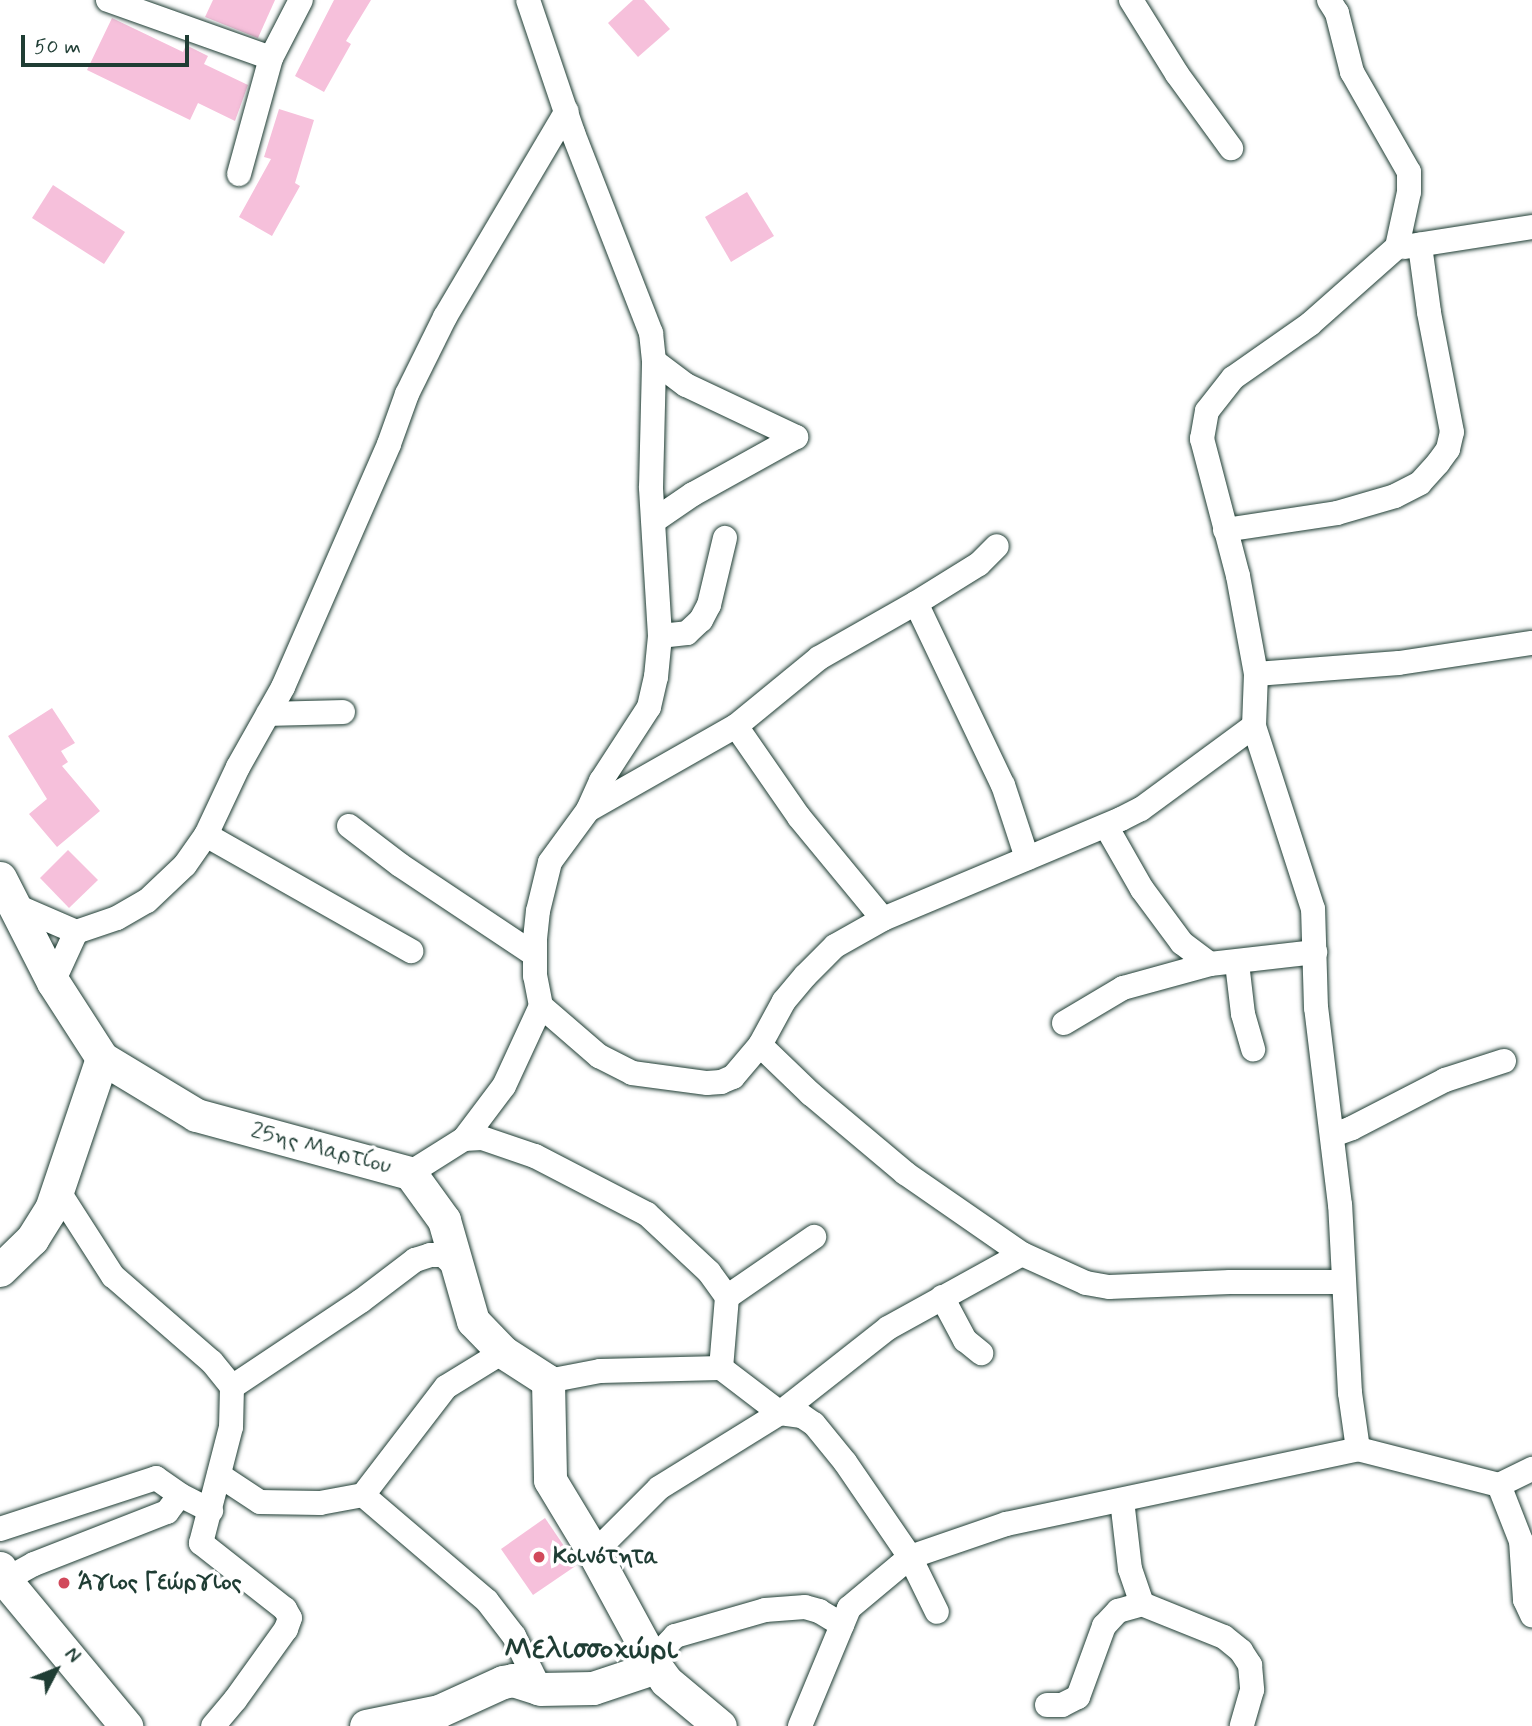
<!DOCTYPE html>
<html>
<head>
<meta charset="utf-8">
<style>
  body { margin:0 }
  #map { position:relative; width:1532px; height:1726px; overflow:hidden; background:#fff; font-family:Mynerve,sans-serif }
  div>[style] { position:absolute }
  .building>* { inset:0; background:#f6c0db }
  .roads { filter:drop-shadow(0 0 2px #1f3d34) drop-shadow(0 0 2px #1f3d34) }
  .street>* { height:24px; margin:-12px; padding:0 12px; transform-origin:12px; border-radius:12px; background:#fff }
  .secondary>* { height:33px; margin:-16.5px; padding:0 16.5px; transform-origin:16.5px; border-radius:16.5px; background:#fff }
  .dots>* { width:19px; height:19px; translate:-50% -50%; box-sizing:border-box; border:4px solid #fff; border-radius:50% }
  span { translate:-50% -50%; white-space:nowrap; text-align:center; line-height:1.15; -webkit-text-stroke:7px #fff; paint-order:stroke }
  .street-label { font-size:23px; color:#1f3d34 }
  .poi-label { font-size:23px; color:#1f3d34; font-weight:700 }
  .left { translate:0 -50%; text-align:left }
  .district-label { font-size:30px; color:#1f3d34; font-weight:700 }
  .north { position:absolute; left:21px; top:1635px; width:70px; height:70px; -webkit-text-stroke:5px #fff; paint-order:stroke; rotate:48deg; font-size:19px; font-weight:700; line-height:28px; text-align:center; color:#1f3d34 }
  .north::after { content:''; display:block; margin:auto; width:24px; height:32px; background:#1f3d34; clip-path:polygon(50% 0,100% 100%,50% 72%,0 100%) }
  .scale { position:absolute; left:21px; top:35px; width:168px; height:32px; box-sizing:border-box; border:4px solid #1f3d34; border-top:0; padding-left:9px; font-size:21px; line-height:24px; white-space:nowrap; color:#1f3d34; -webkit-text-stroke:5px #fff; paint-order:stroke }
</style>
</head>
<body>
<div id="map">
  <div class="building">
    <i style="clip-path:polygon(213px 0,275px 0,258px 38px,205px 17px)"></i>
    <i style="clip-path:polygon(334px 0,371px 0,346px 41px,351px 44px,324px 92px,295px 76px)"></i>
    <i style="clip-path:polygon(633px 0,644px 0,670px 29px,638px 57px,608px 23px)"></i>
    <i style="clip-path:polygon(112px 18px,183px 52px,186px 45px,208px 56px,204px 64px,248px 85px,235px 121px,198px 103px,190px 120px,87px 70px)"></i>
    <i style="clip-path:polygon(279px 109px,314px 120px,295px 183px,300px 186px,272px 236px,239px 217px,271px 159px,264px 157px)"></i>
    <i style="clip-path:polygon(53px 185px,125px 232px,104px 264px,32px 218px)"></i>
    <i style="clip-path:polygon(747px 192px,774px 236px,731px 262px,705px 217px)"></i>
    <i style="clip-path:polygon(52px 708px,75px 743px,61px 751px,68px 762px,62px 766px,100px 811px,57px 847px,29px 814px,47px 799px,8px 736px)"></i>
    <i style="clip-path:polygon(68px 850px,98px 880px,69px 908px,40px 878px)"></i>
    <i style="clip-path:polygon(545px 1518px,577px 1565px,533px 1595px,501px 1549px)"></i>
  </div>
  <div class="roads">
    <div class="street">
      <i style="left:108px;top:0;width:173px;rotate:19.6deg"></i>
      <i style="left:271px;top:58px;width:65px;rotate:-62.7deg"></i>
      <i style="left:1131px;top:0;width:87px;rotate:58.1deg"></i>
      <i style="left:1177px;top:74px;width:92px;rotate:53.9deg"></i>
      <i style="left:239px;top:174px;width:120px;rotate:-74.6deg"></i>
      <i style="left:1404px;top:247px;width:130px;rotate:-8.9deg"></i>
      <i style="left:654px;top:361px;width:40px;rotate:37deg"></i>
      <i style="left:686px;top:385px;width:122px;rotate:25.3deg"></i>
      <i style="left:796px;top:437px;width:118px;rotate:151deg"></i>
      <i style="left:693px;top:494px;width:46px;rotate:145.6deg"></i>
      <i style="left:1225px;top:530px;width:113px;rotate:-8.6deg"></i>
      <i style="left:1337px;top:513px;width:60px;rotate:-16.3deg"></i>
      <i style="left:1395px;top:496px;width:28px;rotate:-27deg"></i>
      <i style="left:1420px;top:483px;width:27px;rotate:-48deg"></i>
      <i style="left:1438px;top:463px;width:17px;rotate:-54deg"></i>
      <i style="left:1448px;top:449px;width:17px;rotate:-77deg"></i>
      <i style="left:1452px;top:432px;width:122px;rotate:-100.9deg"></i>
      <i style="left:1429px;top:312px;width:68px;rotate:-97.7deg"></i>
      <i style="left:916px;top:603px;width:74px;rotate:-31.8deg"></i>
      <i style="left:979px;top:564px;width:25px;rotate:-45deg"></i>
      <i style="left:660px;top:636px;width:27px;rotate:-6deg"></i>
      <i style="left:687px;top:633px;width:19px;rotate:-43deg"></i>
      <i style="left:701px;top:620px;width:17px;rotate:-62deg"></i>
      <i style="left:709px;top:605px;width:69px;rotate:-76.6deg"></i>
      <i style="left:1256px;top:674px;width:143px;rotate:-4.4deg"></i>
      <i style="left:1399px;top:663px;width:134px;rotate:-8.6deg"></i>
      <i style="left:268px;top:714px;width:75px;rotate:-1.5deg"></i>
      <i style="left:736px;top:726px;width:107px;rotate:-39.3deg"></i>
      <i style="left:819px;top:658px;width:112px;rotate:-29.6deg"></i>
      <i style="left:916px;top:603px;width:202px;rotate:64.5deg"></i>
      <i style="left:1003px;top:785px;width:77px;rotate:71.8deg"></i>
      <i style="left:588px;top:810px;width:170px;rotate:-29.6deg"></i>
      <i style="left:736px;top:726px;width:111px;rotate:55.3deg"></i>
      <i style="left:799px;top:817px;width:132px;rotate:50.5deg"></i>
      <i style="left:883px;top:919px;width:258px;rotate:-22.8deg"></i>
      <i style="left:1121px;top:819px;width:22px;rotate:-27deg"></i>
      <i style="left:1141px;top:809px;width:140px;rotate:-36.3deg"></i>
      <i style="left:349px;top:826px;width:64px;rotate:37.4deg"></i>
      <i style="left:400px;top:865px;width:162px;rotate:33.7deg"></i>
      <i style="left:1106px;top:826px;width:73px;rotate:60.3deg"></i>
      <i style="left:1142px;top:889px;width:67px;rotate:53.5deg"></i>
      <i style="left:1182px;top:943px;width:35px;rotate:37deg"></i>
      <i style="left:1210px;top:964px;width:106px;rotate:-6.5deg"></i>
      <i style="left:206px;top:835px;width:236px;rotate:29.5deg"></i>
      <i style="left:14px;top:905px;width:68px;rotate:23.5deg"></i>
      <i style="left:76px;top:932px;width:55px;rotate:114.7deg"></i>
      <i style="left:883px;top:919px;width:55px;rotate:150.6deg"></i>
      <i style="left:835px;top:946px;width:42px;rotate:135deg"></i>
      <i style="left:805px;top:976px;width:33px;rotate:130deg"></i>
      <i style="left:784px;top:1001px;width:50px;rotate:118.6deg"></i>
      <i style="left:760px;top:1045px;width:71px;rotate:43.9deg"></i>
      <i style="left:811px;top:1094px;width:123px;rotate:40deg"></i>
      <i style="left:905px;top:1173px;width:142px;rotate:34.7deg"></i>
      <i style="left:76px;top:932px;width:43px;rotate:-18.9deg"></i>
      <i style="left:117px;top:918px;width:34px;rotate:-30deg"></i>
      <i style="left:147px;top:901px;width:52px;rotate:-43.5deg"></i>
      <i style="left:185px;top:865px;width:37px;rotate:-55deg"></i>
      <i style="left:206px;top:835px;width:75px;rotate:-64.8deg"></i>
      <i style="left:238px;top:767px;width:92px;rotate:-60.6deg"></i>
      <i style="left:283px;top:687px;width:265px;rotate:-66.4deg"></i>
      <i style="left:389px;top:444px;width:53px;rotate:-70.2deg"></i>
      <i style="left:407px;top:394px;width:86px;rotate:-63.7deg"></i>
      <i style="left:445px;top:317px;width:239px;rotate:-59.4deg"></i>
      <i style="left:1237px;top:963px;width:51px;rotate:83.3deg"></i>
      <i style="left:1243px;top:1014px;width:37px;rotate:74deg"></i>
      <i style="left:541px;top:1006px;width:77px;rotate:40.8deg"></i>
      <i style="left:599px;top:1056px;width:37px;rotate:27deg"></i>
      <i style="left:632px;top:1073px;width:76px;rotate:7.6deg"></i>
      <i style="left:707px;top:1083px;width:14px;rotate:-4deg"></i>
      <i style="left:721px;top:1082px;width:13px;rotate:-23deg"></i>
      <i style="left:733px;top:1077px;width:42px;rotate:-49.8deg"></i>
      <i style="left:1064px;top:1023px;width:69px;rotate:-30.7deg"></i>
      <i style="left:1123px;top:988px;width:90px;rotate:-15.4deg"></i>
      <i style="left:1333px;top:1135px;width:20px;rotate:-20deg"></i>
      <i style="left:1352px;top:1128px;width:105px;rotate:-27.3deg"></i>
      <i style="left:1445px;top:1080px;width:62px;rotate:-17.9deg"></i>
      <i style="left:464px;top:1139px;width:66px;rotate:-53deg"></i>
      <i style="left:504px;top:1086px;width:88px;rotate:-65.2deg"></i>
      <i style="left:541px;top:1006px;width:31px;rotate:-101deg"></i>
      <i style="left:535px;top:976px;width:37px;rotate:-90deg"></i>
      <i style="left:535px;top:939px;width:28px;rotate:-84deg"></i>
      <i style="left:538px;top:911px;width:50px;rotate:-76.2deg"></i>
      <i style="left:550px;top:862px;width:64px;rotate:-53.8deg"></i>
      <i style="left:588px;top:810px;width:32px;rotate:-66deg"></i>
      <i style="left:601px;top:781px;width:88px;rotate:-57deg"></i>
      <i style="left:649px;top:707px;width:31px;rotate:-77deg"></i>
      <i style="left:656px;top:677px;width:41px;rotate:-84.4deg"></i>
      <i style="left:660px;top:636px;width:149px;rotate:-93.5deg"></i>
      <i style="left:651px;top:487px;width:126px;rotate:-88.6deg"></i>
      <i style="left:654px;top:361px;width:28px;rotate:-96deg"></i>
      <i style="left:651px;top:333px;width:215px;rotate:-111.3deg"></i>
      <i style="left:573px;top:133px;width:140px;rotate:-108.7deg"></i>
      <i style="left:410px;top:1173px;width:64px;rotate:-32.2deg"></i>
      <i style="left:464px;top:1139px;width:18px;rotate:-3deg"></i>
      <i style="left:482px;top:1138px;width:56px;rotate:18.8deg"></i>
      <i style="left:535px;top:1156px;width:126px;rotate:27.4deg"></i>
      <i style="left:647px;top:1214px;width:85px;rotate:43.1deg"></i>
      <i style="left:709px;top:1272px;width:31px;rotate:54deg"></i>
      <i style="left:727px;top:1297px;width:71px;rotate:94.8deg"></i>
      <i style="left:721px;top:1368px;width:74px;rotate:37.3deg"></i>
      <i style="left:780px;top:1413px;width:22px;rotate:8deg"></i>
      <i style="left:802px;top:1416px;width:14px;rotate:34deg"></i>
      <i style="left:814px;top:1424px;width:49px;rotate:50.8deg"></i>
      <i style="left:845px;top:1462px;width:115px;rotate:55.6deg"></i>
      <i style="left:910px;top:1557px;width:61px;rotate:63.9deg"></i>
      <i style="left:59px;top:1192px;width:100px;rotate:57.3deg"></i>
      <i style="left:113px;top:1276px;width:131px;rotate:41deg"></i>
      <i style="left:212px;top:1362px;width:32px;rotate:51deg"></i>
      <i style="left:232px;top:1387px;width:40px;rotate:91.4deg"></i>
      <i style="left:231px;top:1427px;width:120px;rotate:104.5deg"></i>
      <i style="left:201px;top:1543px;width:107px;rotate:38.2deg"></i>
      <i style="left:285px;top:1609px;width:10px;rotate:61deg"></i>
      <i style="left:290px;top:1618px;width:12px;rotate:110deg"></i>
      <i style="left:286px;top:1629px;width:87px;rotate:125.7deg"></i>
      <i style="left:235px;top:1700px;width:34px;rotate:130deg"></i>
      <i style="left:727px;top:1297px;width:106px;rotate:-34.6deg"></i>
      <i style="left:942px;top:1297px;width:49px;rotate:61.9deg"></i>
      <i style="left:965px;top:1340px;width:21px;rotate:39deg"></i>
      <i style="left:548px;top:1381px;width:53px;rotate:-10.9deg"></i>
      <i style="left:600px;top:1371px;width:121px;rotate:-1.4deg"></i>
      <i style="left:232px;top:1387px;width:155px;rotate:-33.7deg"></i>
      <i style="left:361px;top:1301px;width:68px;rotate:-37.2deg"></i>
      <i style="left:415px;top:1260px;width:16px;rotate:-18deg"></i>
      <i style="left:430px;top:1255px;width:13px"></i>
      <i style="left:443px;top:1255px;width:18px;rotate:43deg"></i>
      <i style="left:1358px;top:1449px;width:146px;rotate:14.3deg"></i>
      <i style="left:1499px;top:1485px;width:37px;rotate:-26deg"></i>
      <i style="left:219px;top:1475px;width:49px;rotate:33.4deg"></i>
      <i style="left:260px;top:1502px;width:60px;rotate:1deg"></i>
      <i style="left:320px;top:1503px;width:44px;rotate:-10.5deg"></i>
      <i style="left:363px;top:1495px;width:163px;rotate:40.5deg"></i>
      <i style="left:487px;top:1601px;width:44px;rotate:52.4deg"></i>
      <i style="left:514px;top:1636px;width:59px;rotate:63.9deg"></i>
      <i style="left:1499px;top:1485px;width:60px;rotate:68.6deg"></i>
      <i style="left:1521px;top:1541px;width:59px;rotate:86.1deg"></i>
      <i style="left:1525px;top:1600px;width:17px;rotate:65deg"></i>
      <i style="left:363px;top:1495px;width:136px;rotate:-52.5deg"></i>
      <i style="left:446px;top:1387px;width:67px;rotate:-31.6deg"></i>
      <i style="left:1122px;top:1500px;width:69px;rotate:83.4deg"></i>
      <i style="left:1130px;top:1569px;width:37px;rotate:71deg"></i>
      <i style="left:0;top:1529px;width:164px;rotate:-18.1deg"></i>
      <i style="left:156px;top:1478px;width:29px;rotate:35deg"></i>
      <i style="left:180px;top:1495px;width:35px;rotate:27deg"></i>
      <i style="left:594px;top:1553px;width:92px;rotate:-45deg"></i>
      <i style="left:659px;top:1488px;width:142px;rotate:-31.8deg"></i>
      <i style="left:780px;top:1413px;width:137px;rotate:-38.2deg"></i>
      <i style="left:888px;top:1328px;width:153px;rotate:-28.9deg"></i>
      <i style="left:1022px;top:1254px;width:70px;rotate:24.4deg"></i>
      <i style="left:1086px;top:1283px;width:23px;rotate:10deg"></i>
      <i style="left:1109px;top:1287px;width:121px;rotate:-2.4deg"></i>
      <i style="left:1230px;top:1282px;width:113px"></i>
      <i style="left:5px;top:1580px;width:33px;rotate:-29deg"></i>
      <i style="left:34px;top:1564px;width:143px;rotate:-21.4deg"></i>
      <i style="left:167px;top:1512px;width:21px;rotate:-53deg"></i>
      <i style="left:656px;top:1667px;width:18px;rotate:-71deg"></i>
      <i style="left:662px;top:1650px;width:19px;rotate:-47deg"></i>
      <i style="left:675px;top:1636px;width:94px;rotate:-16.1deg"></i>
      <i style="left:765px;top:1610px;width:40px;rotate:-4.3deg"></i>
      <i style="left:805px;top:1607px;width:15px;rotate:16deg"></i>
      <i style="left:819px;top:1611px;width:27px;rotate:31deg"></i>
      <i style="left:1047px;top:1705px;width:15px"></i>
      <i style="left:1062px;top:1705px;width:18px;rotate:-27deg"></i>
      <i style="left:1078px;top:1697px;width:76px;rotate:-69.9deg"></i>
      <i style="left:1104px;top:1626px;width:21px;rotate:-47deg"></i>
      <i style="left:1118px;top:1611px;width:25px;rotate:-16deg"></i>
      <i style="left:1142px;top:1604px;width:88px;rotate:21.9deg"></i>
      <i style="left:1224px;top:1637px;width:22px;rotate:39deg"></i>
      <i style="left:1241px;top:1651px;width:17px;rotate:57deg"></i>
      <i style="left:1250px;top:1665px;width:25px;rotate:85deg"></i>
      <i style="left:1252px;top:1690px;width:37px;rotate:106deg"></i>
      <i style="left:800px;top:1726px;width:128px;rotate:-67.4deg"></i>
      <i style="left:849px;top:1608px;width:80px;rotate:-39.9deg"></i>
      <i style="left:910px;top:1557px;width:102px;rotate:-19deg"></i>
      <i style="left:1006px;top:1524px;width:360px;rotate:-12deg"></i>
      <i style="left:1358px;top:1449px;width:57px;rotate:-98.1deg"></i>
      <i style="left:1350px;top:1393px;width:188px;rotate:-93deg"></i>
      <i style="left:1340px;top:1205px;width:198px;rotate:-96.9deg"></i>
      <i style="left:1316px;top:1008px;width:99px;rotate:-91.7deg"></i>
      <i style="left:1313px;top:909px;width:192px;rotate:-107.9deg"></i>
      <i style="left:1254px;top:726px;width:52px;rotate:-87.8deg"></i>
      <i style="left:1256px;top:674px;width:100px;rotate:-100.4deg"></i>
      <i style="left:1238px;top:576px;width:142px;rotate:-104.7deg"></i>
      <i style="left:1202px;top:439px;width:28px;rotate:-80deg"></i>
      <i style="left:1207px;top:411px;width:42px;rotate:-51.8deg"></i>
      <i style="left:1233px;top:378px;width:94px;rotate:-35deg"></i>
      <i style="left:1310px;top:324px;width:116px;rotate:-41.5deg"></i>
      <i style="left:1397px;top:247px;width:56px;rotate:-77.7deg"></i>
      <i style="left:1409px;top:192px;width:20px;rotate:-90deg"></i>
      <i style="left:1409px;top:172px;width:115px;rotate:-119.7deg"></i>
      <i style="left:1352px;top:72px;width:61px;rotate:-104.3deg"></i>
      <i style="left:1337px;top:13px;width:15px;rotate:-122deg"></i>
    </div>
    <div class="secondary">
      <i style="left:0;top:878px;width:117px;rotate:63deg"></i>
      <i style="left:53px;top:982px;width:90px;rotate:57.2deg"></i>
      <i style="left:102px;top:1058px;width:110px;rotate:31.2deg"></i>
      <i style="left:196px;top:1115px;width:222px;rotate:15.2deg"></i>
      <i style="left:410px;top:1173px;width:58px;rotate:54.1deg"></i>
      <i style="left:444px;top:1220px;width:105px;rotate:74deg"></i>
      <i style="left:473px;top:1321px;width:43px;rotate:45.9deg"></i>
      <i style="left:503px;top:1352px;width:54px;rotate:32.8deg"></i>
      <i style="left:548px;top:1381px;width:99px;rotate:88.8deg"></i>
      <i style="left:550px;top:1480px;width:85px;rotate:58.9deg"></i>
      <i style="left:594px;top:1553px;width:130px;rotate:61.5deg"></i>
      <i style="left:656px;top:1667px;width:17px;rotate:54deg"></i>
      <i style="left:666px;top:1681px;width:70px;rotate:39.8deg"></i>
      <i style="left:0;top:1270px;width:45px;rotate:-44.1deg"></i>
      <i style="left:32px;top:1239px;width:36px;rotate:-58deg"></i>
      <i style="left:51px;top:1209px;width:159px;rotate:-71.3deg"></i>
      <i style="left:0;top:1568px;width:13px;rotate:67deg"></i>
      <i style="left:5px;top:1580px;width:190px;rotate:50.3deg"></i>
      <i style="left:366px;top:1726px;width:75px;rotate:-11.6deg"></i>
      <i style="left:439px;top:1711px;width:70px;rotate:-24.4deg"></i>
      <i style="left:503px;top:1682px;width:10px;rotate:-11deg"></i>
      <i style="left:513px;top:1680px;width:28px;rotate:18deg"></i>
      <i style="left:540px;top:1689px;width:53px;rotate:-1.1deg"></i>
      <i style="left:593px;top:1688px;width:66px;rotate:-18.4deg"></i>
    </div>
  </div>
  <div class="dots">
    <i style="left:539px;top:1557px;background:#d1495b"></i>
    <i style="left:64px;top:1583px;background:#d1495b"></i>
  </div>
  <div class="street-label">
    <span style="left:321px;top:1149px;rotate:15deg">25ης Μαρτίου</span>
  </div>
  <div class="poi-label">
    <span class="left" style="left:553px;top:1557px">Κοινότητα</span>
    <span class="left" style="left:78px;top:1583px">Άγιος Γεώργιος</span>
  </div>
  <div class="district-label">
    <span style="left:591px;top:1650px">Μελισσοχώρι</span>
  </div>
  <div class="north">N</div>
  <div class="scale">50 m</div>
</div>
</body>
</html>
